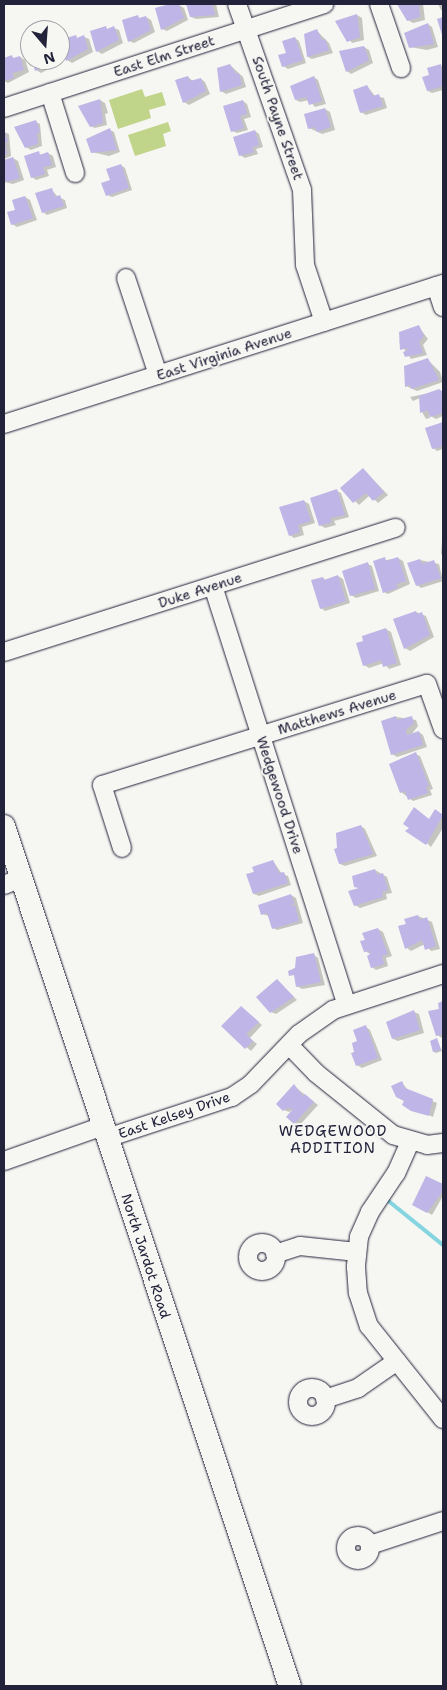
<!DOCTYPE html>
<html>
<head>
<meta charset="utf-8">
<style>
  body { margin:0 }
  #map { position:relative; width:447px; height:1690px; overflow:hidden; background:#f6f6f2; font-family:"Shantell Sans",sans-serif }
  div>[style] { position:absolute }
  .green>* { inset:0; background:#c0d48a }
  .shadow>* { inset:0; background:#0003 }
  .stream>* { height:4px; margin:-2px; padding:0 2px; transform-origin:2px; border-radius:2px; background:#85d5e0 }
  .building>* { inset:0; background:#bfb5e6 }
  .roads { filter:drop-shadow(0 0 1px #22223b) drop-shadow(0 0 1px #22223b) }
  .minor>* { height:18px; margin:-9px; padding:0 9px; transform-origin:9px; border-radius:9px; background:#f6f6f2 }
  .minor>.ring { margin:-9px; padding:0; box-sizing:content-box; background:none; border:18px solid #f6f6f2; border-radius:50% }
  .major>* { height:22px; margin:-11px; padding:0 11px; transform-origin:11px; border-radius:11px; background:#f6f6f2 }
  span { translate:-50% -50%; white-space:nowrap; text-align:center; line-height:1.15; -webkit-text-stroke:4px #f6f6f2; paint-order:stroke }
  .street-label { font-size:14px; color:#22223b }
  .neighbourhood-label { font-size:15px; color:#22223b; letter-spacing:1px }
  .frame { position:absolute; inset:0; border:5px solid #22223b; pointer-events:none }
  .north { position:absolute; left:20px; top:20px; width:50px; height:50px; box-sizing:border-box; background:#f6f6f2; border:1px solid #a1a1a9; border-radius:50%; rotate:162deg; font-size:14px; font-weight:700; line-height:20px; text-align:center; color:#22223b }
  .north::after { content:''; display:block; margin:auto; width:18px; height:22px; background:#22223b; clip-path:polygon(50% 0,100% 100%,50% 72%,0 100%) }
</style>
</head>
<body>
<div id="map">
  <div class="green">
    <i style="clip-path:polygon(142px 89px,145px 97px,162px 92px,166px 105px,149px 110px,151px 118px,118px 129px,109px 100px)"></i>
    <i style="clip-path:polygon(168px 122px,171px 131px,163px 134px,166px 146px,135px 156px,128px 135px)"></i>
  </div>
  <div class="shadow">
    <i style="clip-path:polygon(188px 4px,216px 4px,219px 17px,196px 19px,191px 17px)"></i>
    <i style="clip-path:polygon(398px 4px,423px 4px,425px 20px,413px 23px,408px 20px)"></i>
    <i style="clip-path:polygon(438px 4px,443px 4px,443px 11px,441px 10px)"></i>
    <i style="clip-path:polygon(179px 5px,184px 8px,188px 20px,167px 31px,162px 29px)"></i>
    <i style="clip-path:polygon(357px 15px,362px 18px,364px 40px,352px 43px,337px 21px)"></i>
    <i style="clip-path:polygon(146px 17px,151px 20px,155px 32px,134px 43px,129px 41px)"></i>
    <i style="clip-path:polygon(428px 24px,432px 27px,438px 47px,427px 50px,410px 47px)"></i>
    <i style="clip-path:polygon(114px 28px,119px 30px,123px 43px,102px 54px,97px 51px,91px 32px)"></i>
    <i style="clip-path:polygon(317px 31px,329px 43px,333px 53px,312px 59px,308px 57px)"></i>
    <i style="clip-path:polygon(84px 37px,89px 39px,93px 52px,72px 63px,67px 60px,61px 41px)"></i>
    <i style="clip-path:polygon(295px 38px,299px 41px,306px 63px,288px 69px,283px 66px)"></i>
    <i style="clip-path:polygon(364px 47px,369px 50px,373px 63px,351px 74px,347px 71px)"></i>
    <i style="clip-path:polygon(60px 55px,62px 62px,41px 73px,36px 70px,33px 60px,60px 60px)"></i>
    <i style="clip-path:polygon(20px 57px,25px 60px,29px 72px,8px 83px,4px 81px,4px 60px)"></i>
    <i style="clip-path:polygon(230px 65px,243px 77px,246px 87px,226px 94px,221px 91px)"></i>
    <i style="clip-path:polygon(440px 65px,443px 67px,443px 90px,432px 93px,428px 91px)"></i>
    <i style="clip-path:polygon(188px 77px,193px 81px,201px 79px,205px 82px,210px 94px,189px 105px,184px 102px,177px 81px)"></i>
    <i style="clip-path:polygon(314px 77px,318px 80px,326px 104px,315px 107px,309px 100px,300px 102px,296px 100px)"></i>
    <i style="clip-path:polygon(367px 86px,375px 96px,384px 98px,387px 108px,366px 115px,361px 112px)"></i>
    <i style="clip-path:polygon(100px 100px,105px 103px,108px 113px,105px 114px,107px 125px,95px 128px,90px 126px)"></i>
    <i style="clip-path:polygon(243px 101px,247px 104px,251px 117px,244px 119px,248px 130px,237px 133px,232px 131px)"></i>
    <i style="clip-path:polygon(325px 109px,330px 112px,335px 130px,322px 134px,309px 128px)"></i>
    <i style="clip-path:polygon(36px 122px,40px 124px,42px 146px,31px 150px,26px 147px)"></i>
    <i style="clip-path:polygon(110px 130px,114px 132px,120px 152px,109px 156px,92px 152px)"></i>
    <i style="clip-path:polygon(255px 131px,259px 134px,263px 147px,256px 149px,258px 154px,245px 158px,240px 155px)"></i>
    <i style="clip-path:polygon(4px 132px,9px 134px,11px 156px,4px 159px)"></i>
    <i style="clip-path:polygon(48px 153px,53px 156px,56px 167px,47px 170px,49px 176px,36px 180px,32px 177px,25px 157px)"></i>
    <i style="clip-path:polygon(13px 158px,18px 161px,24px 180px,13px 184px,4px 182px,4px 162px)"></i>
    <i style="clip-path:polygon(121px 165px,125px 168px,132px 190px,112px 197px,107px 195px)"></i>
    <i style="clip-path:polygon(51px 189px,58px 197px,65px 200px,67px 208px,47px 215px,43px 212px)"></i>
    <i style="clip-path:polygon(25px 197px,30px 200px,37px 220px,17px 227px,12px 224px)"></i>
    <i style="clip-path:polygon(419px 327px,428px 339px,423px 345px,427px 355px,411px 359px,399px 342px)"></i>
    <i style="clip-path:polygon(428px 360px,440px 372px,443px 382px,417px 391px,406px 386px)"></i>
    <i style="clip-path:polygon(439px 391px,443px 393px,443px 416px,436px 419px,429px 415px,430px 418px,426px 419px,422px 412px,420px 398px,413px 401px,410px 397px)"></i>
    <i style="clip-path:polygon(443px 424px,443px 449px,437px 451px,433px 448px,427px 429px)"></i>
    <i style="clip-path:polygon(363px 469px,388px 495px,378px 503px,370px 495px,359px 505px,342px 488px)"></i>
    <i style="clip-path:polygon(337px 491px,341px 493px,349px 517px,334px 521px,336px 525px,325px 528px,320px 525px)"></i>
    <i style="clip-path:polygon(304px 501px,309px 504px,315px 523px,302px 527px,304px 535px,294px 538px,290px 535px)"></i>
    <i style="clip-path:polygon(443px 528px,443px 555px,441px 554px)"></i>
    <i style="clip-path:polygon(398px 558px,403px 561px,410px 584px,388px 594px,384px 592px,375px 562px)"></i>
    <i style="clip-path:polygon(420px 560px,439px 564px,443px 581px,421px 588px,417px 585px)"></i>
    <i style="clip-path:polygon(368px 564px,372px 566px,379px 591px,356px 598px,351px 595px)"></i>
    <i style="clip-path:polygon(338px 576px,343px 579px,350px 603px,325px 611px,321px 608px,323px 578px,327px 581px)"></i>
    <i style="clip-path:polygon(416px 612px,426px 616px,434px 637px,410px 651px,405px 648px)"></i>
    <i style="clip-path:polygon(386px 629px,391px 632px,401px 665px,389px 669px,384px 663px,369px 668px,364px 665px,365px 642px)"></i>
    <i style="clip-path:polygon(396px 717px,416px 720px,418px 726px,411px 735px,419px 732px,423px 735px,427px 747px,397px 757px,392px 754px)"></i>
    <i style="clip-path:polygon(415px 754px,420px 756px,433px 789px,430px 790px,432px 795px,413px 801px,401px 792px,400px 759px)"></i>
    <i style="clip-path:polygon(436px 811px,443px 816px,443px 828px,431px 847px,411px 828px,430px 820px)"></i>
    <i style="clip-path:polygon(361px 826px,365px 829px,377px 856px,345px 866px,340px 864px,336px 850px)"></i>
    <i style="clip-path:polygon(273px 861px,282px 874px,288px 876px,291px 885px,259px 896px,254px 894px,248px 875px)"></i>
    <i style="clip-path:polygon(375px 870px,387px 877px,392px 893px,386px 894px,387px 899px,360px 908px,355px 905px,360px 889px,355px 886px)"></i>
    <i style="clip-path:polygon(291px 895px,296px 898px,303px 923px,277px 930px,273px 928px,269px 916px,262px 914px)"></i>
    <i style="clip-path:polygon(418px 916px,432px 922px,440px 949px,431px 951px,425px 944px,411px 951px,407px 948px,407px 925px)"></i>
    <i style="clip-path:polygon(378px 929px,383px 932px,392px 956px,386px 958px,388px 966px,376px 970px,372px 967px,372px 955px,365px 951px,366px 941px)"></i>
    <i style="clip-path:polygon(314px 955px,318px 958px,325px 985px,302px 989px,297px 986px,297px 975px,290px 975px)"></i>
    <i style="clip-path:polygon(277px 981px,297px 1000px,276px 1014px,271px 1012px)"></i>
    <i style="clip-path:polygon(443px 1003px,443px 1037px,442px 1038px,437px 1035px,439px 1004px)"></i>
    <i style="clip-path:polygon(241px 1007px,262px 1025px,250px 1038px,257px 1044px,251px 1051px,223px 1026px)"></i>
    <i style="clip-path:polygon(414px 1012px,419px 1014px,424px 1033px,398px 1041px,393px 1039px)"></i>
    <i style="clip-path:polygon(366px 1027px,370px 1030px,382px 1060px,362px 1068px,357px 1065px,355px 1053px)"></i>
    <i style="clip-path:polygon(437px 1040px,442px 1051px,436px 1053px,434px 1052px)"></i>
    <i style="clip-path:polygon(402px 1083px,409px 1091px,437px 1103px,433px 1117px,404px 1104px)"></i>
    <i style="clip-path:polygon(294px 1086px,318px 1105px,299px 1126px,288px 1117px,296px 1108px,289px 1112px,284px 1110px)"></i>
    <i style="clip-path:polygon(427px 1178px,443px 1185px,443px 1196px,432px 1215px,414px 1204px)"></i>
  </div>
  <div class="stream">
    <i style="left:386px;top:1199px;width:73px;rotate:38.9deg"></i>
  </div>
  <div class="building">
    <i style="clip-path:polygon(170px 4px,179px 4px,184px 18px,161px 30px,155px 8px)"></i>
    <i style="clip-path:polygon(186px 4px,212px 4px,215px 15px,190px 17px)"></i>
    <i style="clip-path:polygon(397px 4px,424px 4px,419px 6px,420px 17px,407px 21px)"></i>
    <i style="clip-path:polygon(357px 14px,360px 37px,347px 42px,335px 21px)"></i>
    <i style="clip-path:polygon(138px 15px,139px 18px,146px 16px,151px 30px,128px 42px,122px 20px)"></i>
    <i style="clip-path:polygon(443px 17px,443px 38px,437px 19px)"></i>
    <i style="clip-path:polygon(428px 23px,434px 44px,409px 48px,404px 33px)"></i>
    <i style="clip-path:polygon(106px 26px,107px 29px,114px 26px,119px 40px,96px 52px,90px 31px)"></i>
    <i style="clip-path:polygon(317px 29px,322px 40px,325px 39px,329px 50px,307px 57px,304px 34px)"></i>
    <i style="clip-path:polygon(76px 35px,77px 38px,84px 35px,88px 49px,66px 61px,60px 40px)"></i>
    <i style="clip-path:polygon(295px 37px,303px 60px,282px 67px,278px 55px,286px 53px,282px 41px)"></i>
    <i style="clip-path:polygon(364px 46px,369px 60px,346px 72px,339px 51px)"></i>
    <i style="clip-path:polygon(12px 55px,13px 58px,20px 56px,24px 70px,12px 73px,14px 78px,4px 81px,4px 58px)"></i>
    <i style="clip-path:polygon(32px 60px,54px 60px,46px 63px,47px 67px,35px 71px)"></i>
    <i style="clip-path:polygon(230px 64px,236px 74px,239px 73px,242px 85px,220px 92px,217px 68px)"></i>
    <i style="clip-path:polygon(441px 64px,443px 86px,427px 91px,422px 77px,429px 75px,427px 68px)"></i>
    <i style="clip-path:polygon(188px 76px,190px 81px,201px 78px,206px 91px,183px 103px,175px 80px)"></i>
    <i style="clip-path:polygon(314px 76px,322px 101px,309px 105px,306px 97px,295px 100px,290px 86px)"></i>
    <i style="clip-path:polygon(367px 85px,373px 96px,379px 94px,383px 106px,360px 113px,353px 90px)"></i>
    <i style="clip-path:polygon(100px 99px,103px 123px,90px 127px,78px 106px)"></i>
    <i style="clip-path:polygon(243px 100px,247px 114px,240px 116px,244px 128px,231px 132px,223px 106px)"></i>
    <i style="clip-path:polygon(325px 108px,331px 127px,317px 132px,315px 127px,308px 129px,304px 114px)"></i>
    <i style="clip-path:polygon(36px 120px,40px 132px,37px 133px,38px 144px,25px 148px,14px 127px)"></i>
    <i style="clip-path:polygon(110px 128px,117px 150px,91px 153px,86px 139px)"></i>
    <i style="clip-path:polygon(4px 129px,8px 142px,5px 143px,7px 154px,4px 155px)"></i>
    <i style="clip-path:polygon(255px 130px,259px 145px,252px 147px,254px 152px,239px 156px,233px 137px)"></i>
    <i style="clip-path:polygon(39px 151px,40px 155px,48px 152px,52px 165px,43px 167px,45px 174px,31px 178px,24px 156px)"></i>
    <i style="clip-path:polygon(13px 157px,20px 178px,7px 182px,4px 178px,4px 160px)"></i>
    <i style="clip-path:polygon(121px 164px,129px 188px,106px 196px,101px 183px,110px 180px,106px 169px)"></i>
    <i style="clip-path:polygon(52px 188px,55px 197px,60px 195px,64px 206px,42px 213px,35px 193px)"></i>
    <i style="clip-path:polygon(25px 196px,33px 218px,11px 225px,7px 212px,15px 210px,12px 200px)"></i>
    <i style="clip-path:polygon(419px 325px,424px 336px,419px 342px,423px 353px,405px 357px,403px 352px,408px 350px,407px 348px,400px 350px,399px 332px)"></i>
    <i style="clip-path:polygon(428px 358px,439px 380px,411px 389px,410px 385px,405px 387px,404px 366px)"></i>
    <i style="clip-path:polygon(439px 389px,443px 392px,442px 413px,430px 417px,428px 410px,420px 413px,419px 396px)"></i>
    <i style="clip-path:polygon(443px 422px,443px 446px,432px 449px,425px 428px)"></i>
    <i style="clip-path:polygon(363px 468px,384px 492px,373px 501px,366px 493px,353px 503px,340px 488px)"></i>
    <i style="clip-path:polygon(337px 489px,345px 515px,330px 518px,332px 522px,319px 526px,310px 498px)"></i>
    <i style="clip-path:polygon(304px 500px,311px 521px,298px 525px,300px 532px,289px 536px,279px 507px)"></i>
    <i style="clip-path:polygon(385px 557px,386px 561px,398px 557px,406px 581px,396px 584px,398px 588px,383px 593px,373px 561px)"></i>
    <i style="clip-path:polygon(420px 559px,422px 564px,434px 560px,441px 578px,416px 586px,407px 563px)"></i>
    <i style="clip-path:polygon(368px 562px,375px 589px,350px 596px,342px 571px)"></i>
    <i style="clip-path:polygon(338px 575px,346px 601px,320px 609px,311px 580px,323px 577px,324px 580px)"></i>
    <i style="clip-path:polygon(416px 611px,417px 614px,422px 612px,430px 635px,404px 649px,393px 619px)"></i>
    <i style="clip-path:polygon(386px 628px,397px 663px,383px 667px,381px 660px,363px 666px,356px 643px,363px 641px,362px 636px)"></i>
    <i style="clip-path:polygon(396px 716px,397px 720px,412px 716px,414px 723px,406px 730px,407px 735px,419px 731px,423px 745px,391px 755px,381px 721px)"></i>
    <i style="clip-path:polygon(416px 752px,429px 786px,426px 787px,428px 793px,408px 800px,405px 791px,400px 793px,389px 764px)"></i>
    <i style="clip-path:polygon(414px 807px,429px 819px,435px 809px,443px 815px,426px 845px,405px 831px,409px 828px,403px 824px)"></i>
    <i style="clip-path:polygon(361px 825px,373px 854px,339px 864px,334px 849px,337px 848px,336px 833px)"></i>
    <i style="clip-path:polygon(273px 860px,279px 873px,284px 872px,288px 883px,253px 894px,246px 874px,254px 872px,252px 867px)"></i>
    <i style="clip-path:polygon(375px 869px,377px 875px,383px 873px,388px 890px,382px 892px,383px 897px,354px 906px,348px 891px,359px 888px,354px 887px,352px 876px)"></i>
    <i style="clip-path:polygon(291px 894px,294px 903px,290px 906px,295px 905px,299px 921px,272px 929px,267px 913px,261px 915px,258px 905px)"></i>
    <i style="clip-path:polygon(418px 915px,420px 920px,427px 917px,436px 946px,425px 950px,422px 940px,405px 949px,398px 926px,406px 924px,404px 919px)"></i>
    <i style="clip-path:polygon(378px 928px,388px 954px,382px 956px,384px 964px,371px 968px,367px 956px,370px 954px,369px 951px,364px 952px,360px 941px,365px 940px,362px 933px)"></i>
    <i style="clip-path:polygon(314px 953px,321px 982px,296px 987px,294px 975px,289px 976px,288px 971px,295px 968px,296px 957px)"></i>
    <i style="clip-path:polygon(277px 979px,294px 997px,270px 1013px,256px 997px)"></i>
    <i style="clip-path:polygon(443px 1001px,443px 1034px,436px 1036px,428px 1011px,439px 1009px,438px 1003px)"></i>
    <i style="clip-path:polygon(241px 1006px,259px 1022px,246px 1034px,253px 1041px,245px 1049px,221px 1026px)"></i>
    <i style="clip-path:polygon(414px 1010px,420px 1030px,392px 1039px,386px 1022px)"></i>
    <i style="clip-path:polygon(366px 1025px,378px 1058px,356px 1066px,351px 1053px,354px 1052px,352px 1043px,357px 1041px,353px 1030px)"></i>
    <i style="clip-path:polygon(437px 1038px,441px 1050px,433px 1052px,430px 1041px)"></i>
    <i style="clip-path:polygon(402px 1081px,405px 1088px,433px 1099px,429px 1116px,411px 1111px,402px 1105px,404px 1101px,396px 1097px,391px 1086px)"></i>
    <i style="clip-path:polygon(294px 1084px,303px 1096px,305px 1094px,314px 1102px,294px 1124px,286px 1117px,293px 1109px,287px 1108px,283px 1111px,276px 1104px)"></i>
    <i style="clip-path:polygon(426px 1176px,443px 1184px,442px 1192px,427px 1213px,412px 1205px)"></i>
  </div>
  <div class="roads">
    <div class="minor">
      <i style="left:237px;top:4px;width:197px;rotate:70.7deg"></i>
      <i style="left:302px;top:190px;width:75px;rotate:87.7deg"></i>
      <i style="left:305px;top:265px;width:60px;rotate:71.6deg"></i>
      <i style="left:379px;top:4px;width:68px;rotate:71deg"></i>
      <i style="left:50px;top:93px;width:84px;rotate:72.6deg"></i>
      <i style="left:4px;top:108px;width:337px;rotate:-18deg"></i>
      <i style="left:126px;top:278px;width:102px;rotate:71.7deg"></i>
      <i style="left:436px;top:286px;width:22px;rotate:72deg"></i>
      <i style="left:4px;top:424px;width:461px;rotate:-17.7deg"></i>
      <i style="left:213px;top:586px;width:439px;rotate:72.3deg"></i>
      <i style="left:4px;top:652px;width:411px;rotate:-17.6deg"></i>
      <i style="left:122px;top:848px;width:66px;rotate:-107.6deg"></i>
      <i style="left:102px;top:785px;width:340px;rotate:-17.3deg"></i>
      <i style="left:427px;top:684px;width:48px;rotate:70.4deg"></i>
      <i style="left:4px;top:885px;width:18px;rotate:-22deg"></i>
      <i style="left:289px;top:1045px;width:39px;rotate:46deg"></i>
      <i style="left:316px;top:1073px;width:99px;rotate:38.8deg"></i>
      <i style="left:393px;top:1135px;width:35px;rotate:16deg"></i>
      <i style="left:427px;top:1145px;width:16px;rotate:-7deg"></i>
      <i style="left:107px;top:1138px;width:132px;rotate:-18.2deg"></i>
      <i style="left:232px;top:1097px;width:23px;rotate:-34deg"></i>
      <i style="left:251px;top:1084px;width:69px;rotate:-46.2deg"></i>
      <i style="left:299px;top:1034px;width:42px;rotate:-35.2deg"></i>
      <i style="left:333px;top:1010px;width:116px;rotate:-18.1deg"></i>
      <i style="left:410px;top:1142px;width:34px;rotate:114deg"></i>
      <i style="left:396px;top:1173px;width:47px;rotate:123.7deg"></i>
      <i style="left:370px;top:1212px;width:27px;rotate:114deg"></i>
      <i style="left:359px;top:1237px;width:30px;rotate:96deg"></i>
      <i style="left:356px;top:1267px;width:26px;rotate:86deg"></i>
      <i style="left:358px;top:1293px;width:35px;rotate:72deg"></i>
      <i style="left:369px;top:1326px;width:119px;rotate:51.5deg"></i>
      <i style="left:4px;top:1161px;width:105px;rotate:-19.5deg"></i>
      <i class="ring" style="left:248px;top:1243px;width:10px;height:10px"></i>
      <i style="left:275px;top:1254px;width:26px;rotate:-18deg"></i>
      <i style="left:300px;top:1246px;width:57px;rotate:6deg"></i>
      <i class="ring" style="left:298px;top:1388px;width:10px;height:10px"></i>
      <i style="left:325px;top:1399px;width:35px;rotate:-18deg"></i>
      <i style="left:358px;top:1388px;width:47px;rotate:-34.7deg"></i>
      <i class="ring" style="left:346px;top:1536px;width:6px;height:6px"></i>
      <i style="left:370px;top:1545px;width:77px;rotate:-18.2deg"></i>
    </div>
    <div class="major">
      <i style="left:4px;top:826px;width:906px;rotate:71.61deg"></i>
    </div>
  </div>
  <div class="street-label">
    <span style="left:164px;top:56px;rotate:-18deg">East Elm Street</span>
    <span style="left:278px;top:118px;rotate:71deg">South Payne Street</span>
    <span style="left:224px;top:354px;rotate:-18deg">East Virginia Avenue</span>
    <span style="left:200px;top:590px;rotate:-18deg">Duke Avenue</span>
    <span style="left:337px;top:712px;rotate:-17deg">Matthews Avenue</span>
    <span style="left:280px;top:795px;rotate:72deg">Wedgewood Drive</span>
    <span style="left:174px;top:1115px;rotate:-19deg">East Kelsey Drive</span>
    <span style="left:146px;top:1256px;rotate:72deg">North Jardot Road</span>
  </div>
  <div class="neighbourhood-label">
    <span style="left:333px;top:1140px">WEDGEWOOD<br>ADDITION</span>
  </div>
  <div class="frame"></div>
  <div class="north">N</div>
</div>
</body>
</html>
